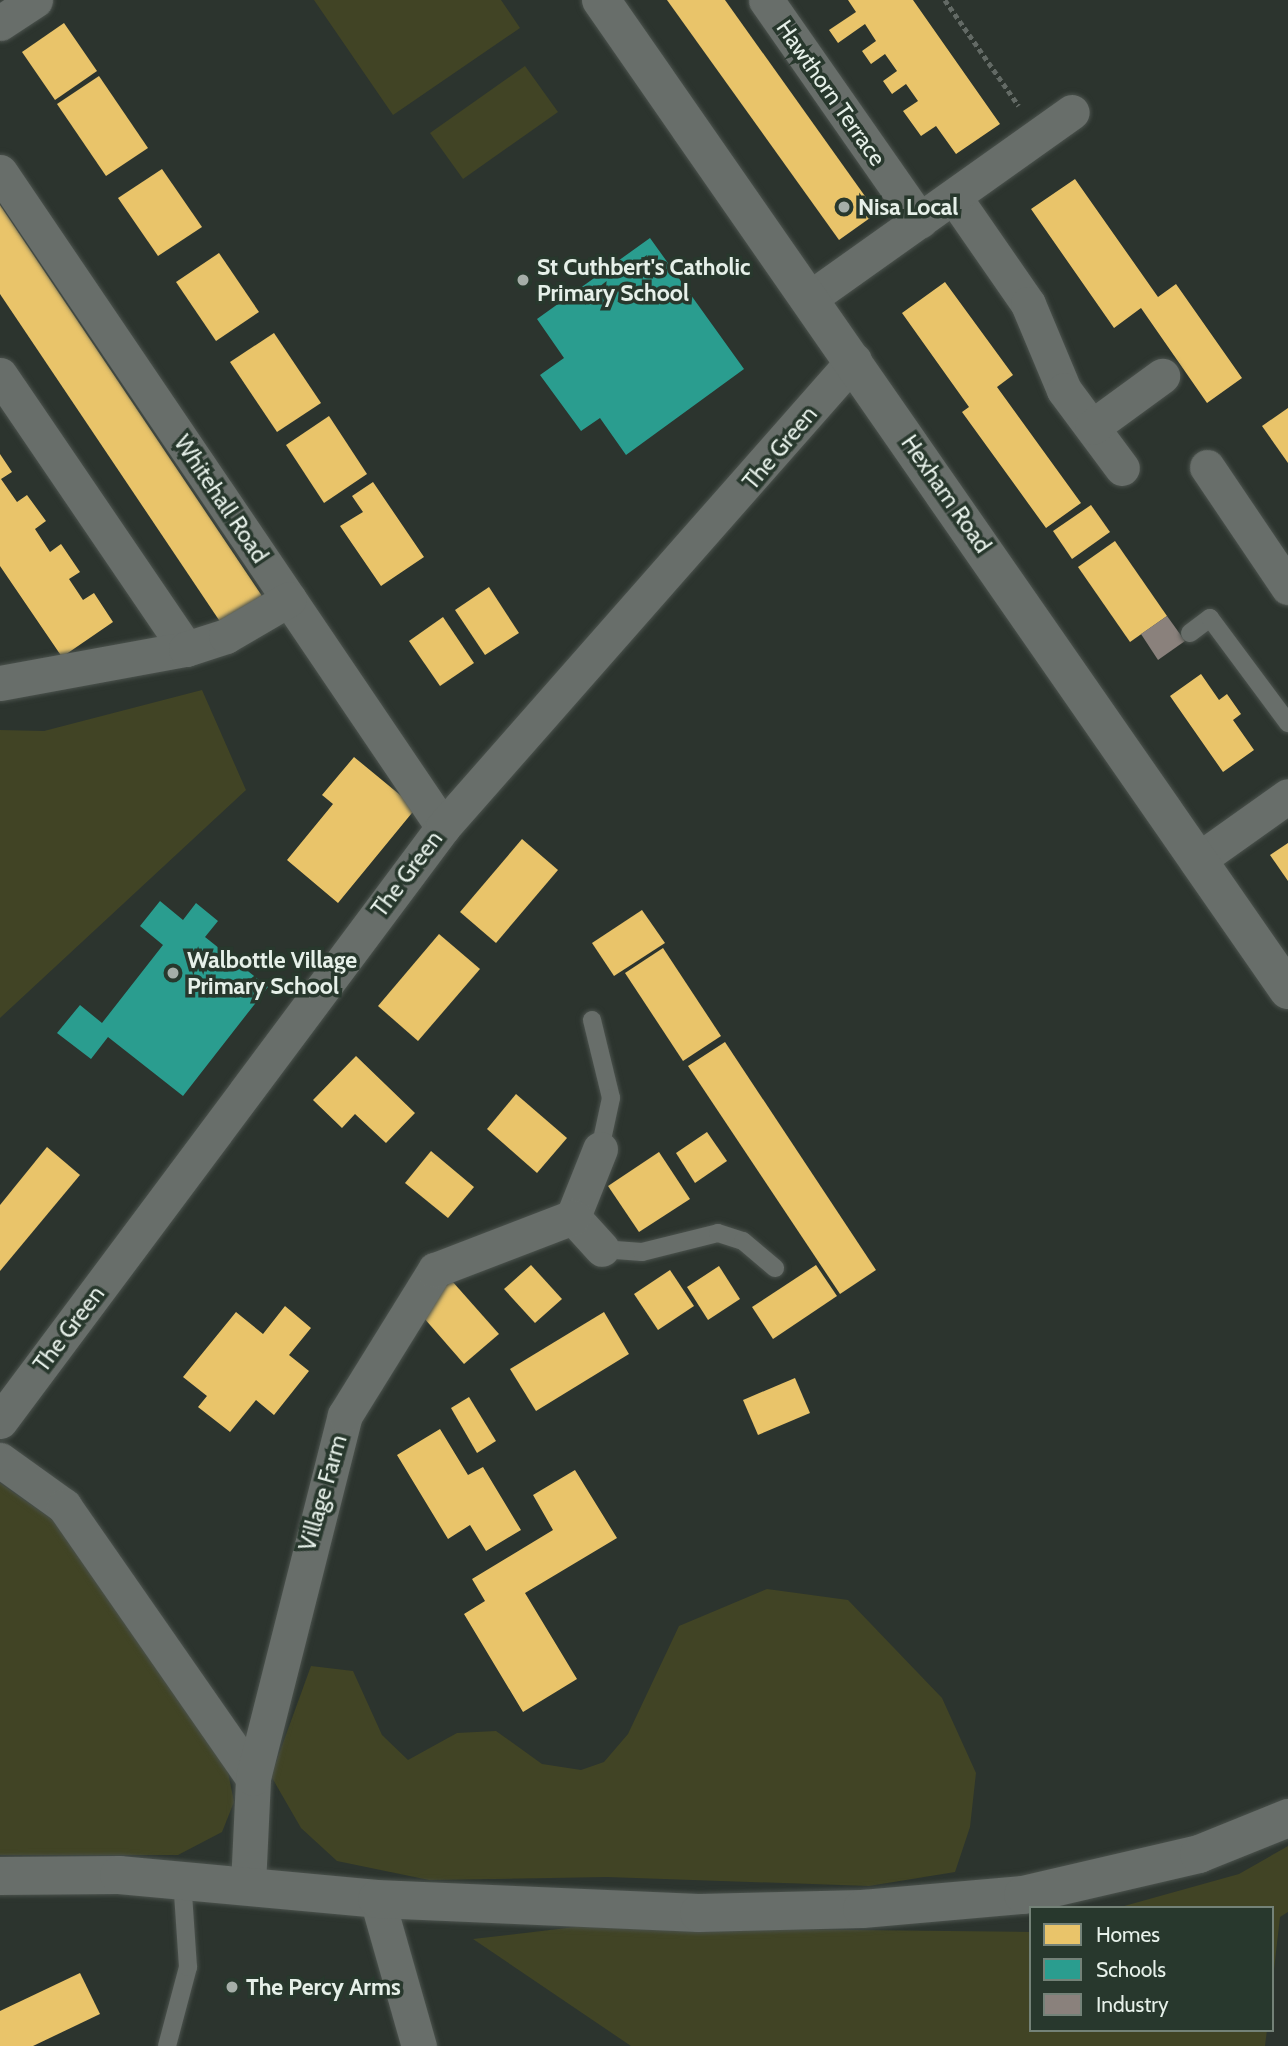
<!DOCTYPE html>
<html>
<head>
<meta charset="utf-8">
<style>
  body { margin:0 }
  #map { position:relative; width:1288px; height:2046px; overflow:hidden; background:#2c342e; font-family:Cabin,sans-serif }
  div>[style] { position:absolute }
  .green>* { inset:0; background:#414425 }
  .homes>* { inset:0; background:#e9c46a }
  .schools>* { inset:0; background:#2a9d8f }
  .industry>* { inset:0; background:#8a817c }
  .path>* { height:4.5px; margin-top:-2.25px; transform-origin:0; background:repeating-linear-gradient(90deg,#636a65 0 5px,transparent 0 8.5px) }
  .roads { filter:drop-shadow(0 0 2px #4b524d) drop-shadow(0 0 2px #4b524d) }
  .service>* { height:18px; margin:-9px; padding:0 9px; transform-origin:9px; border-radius:9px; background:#686e6a }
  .minor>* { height:35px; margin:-17.5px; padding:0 17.5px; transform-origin:17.5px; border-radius:17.5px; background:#686e6a }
  .tertiary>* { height:38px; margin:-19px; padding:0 19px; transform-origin:19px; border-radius:19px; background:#686e6a }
  .secondary>* { height:38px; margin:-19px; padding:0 19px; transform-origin:19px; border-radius:19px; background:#686e6a }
  .dots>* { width:19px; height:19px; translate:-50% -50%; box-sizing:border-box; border:4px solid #28382d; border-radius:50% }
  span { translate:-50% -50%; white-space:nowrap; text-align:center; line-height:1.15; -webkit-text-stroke:7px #28382d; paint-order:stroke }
  .street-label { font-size:23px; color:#e6f0e9 }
  .poi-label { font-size:23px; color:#e6f0e9; font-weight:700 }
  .left { translate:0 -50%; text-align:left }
  .legend { position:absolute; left:1029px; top:1906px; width:245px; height:126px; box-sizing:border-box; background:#28382d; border:2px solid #748278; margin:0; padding:9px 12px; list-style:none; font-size:21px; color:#e6f0e9 }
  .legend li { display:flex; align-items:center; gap:14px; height:35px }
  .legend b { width:35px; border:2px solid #748278 }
</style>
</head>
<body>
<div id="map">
  <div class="green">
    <i style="clip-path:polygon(314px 0,501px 0,520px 28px,393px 115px)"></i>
    <i style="clip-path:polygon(525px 66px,558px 112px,463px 179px,430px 133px)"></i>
    <i style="clip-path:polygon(202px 690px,246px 790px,0 1018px,0 730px,44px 731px)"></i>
    <i style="clip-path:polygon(0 1483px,57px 1523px,227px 1767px,234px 1802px,222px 1832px,178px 1855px,0 1855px)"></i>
    <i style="clip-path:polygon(767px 1589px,848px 1600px,942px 1698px,976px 1773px,970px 1827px,955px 1872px,869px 1886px,607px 1877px,429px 1880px,337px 1861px,301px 1828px,271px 1776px,311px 1666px,353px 1671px,382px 1735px,408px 1760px,457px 1733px,496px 1731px,542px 1764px,581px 1770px,604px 1762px,628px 1734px,679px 1626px)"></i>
    <i style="clip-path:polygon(1288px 1846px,1288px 1912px,1280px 1917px,1272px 1987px,1272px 1908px,1117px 1908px,1239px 1874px)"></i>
    <i style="clip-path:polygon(575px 1927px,1031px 1932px,1031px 2030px,1267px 2030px,1265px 2046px,631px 2046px,473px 1939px)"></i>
  </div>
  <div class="homes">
    <i style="clip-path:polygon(667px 0,725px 0,877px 213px,839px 240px)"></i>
    <i style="clip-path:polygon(848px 0,913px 0,1000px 124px,956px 154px,936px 126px,921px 136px,903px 111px,918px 101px,906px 84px,892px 94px,883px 81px,897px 71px,885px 54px,871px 64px,862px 51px,876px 41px,865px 24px,838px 43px,829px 30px,856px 12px)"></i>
    <i style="clip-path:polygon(64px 23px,97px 71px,55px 100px,22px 52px)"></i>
    <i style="clip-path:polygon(99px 76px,148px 148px,106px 176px,57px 104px)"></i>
    <i style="clip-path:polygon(162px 169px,202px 227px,158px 256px,118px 198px)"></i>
    <i style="clip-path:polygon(1075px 179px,1158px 297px,1176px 284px,1242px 378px,1207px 403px,1141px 308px,1114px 328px,1031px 209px)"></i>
    <i style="clip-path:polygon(0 205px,264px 599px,223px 626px,0 294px)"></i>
    <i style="clip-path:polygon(219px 253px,259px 312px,216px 341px,176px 282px)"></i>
    <i style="clip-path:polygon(945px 282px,1013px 375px,997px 387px,1081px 503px,1046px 528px,962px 412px,969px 407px,902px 313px)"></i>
    <i style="clip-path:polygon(274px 333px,321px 403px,277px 432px,230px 362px)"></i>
    <i style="clip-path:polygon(1288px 408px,1288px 463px,1262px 426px)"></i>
    <i style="clip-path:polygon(329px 416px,367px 474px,324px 503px,286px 445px)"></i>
    <i style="clip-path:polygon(0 454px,12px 472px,1px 479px,17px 502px,27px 495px,46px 521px,35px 529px,50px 552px,61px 544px,80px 572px,69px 579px,83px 600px,94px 593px,113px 622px,62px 657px,0 566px)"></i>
    <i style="clip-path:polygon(373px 482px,424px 557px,381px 586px,340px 526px,363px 512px,352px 496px)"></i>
    <i style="clip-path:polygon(1091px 505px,1110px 532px,1072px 559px,1053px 531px)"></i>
    <i style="clip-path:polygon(1115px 541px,1167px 616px,1130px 642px,1078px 567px)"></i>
    <i style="clip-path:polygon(489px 587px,519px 633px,485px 655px,455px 610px)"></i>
    <i style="clip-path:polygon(443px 617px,474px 663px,440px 686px,409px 641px)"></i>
    <i style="clip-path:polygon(1201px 674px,1219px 700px,1227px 694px,1241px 714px,1233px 720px,1254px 750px,1223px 772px,1170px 696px)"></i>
    <i style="clip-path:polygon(354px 757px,416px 808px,338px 903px,287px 860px,333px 804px,322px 795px)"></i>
    <i style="clip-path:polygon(522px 839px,558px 870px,496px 943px,460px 912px)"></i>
    <i style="clip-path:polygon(1288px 843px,1288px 881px,1270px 855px)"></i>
    <i style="clip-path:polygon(642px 910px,665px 943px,614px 976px,592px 943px)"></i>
    <i style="clip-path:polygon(439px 934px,480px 969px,418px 1041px,378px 1006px)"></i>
    <i style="clip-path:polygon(663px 948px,721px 1036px,683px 1061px,625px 973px)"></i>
    <i style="clip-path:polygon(725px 1042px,876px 1270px,840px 1294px,688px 1066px)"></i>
    <i style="clip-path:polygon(356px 1056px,415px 1113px,386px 1143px,355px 1114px,342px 1128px,313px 1100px)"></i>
    <i style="clip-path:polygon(516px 1094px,567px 1138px,537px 1173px,487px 1129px)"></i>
    <i style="clip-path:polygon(707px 1132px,727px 1161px,695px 1183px,676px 1153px)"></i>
    <i style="clip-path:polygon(47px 1147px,80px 1175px,0 1271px,0 1205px)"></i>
    <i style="clip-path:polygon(431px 1151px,474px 1187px,448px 1218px,405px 1183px)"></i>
    <i style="clip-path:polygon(659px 1152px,690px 1199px,639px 1232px,608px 1186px)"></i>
    <i style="clip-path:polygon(531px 1265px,562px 1299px,535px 1323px,504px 1289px)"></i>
    <i style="clip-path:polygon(816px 1265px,837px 1296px,773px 1339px,752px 1307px)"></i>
    <i style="clip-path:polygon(719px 1266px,740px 1299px,708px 1320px,687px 1287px)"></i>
    <i style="clip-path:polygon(670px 1270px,694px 1306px,658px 1330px,634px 1294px)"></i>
    <i style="clip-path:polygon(452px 1281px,499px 1334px,464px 1364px,417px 1310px)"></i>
    <i style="clip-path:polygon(285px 1306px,311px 1328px,289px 1355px,309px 1371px,274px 1415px,256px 1400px,230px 1432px,198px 1407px,207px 1396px,183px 1377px,236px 1312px,263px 1334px)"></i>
    <i style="clip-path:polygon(604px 1312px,629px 1354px,536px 1411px,510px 1369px)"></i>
    <i style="clip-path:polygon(795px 1378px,810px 1413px,758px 1435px,743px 1400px)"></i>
    <i style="clip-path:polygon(469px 1397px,496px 1441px,477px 1453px,451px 1408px)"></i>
    <i style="clip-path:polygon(440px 1429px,468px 1475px,483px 1467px,521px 1530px,486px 1551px,470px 1525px,448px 1539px,397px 1455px)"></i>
    <i style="clip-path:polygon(575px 1470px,617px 1538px,525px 1593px,577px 1679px,523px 1712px,464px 1614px,485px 1601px,472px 1579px,553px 1530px,533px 1495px)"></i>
    <i style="clip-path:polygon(80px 1973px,100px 2014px,33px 2046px,0 2046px,0 2011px)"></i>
  </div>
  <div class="schools">
    <i style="clip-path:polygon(650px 238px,744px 369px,626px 455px,600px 418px,581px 431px,540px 375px,564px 358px,537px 319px)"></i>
    <i style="clip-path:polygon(160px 901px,183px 920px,196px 903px,218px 921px,205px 937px,268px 987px,183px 1096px,108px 1037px,91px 1059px,57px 1033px,80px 1005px,102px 1023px,163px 945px,140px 926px)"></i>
  </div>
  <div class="industry">
    <i style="clip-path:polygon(1167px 616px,1185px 641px,1158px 660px,1141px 634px)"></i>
  </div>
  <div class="path">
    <i style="left:945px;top:0;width:129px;rotate:55.1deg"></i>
  </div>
  <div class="roads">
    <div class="service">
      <i style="left:1190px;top:633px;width:25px;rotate:-37deg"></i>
      <i style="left:1210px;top:618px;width:131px;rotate:53.4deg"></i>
      <i style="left:592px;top:1020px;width:80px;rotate:76.3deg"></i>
      <i style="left:611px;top:1098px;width:52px;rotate:102.2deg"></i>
      <i style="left:602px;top:1249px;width:40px;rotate:4.3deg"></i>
      <i style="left:642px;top:1252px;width:78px;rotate:-14deg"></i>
      <i style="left:718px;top:1233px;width:26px;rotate:18deg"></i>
      <i style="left:743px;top:1241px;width:42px;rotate:40.2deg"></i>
      <i style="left:167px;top:2046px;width:82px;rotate:-75.1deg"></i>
      <i style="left:188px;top:1967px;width:87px;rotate:-93.9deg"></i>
    </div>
    <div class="minor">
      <i style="left:766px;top:0;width:269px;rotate:55.1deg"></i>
      <i style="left:0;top:23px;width:42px;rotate:-33.3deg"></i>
      <i style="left:0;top:172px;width:791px;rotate:55.93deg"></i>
      <i style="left:954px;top:197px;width:130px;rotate:55.3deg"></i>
      <i style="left:1028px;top:304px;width:93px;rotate:67.3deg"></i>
      <i style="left:1064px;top:390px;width:97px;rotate:53.4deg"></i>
      <i style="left:810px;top:298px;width:321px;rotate:-35.4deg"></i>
      <i style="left:0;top:375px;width:331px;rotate:55.8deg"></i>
      <i style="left:1092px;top:427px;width:87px;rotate:-36.1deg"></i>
      <i style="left:1207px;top:467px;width:145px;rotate:56deg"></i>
      <i style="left:0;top:683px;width:189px;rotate:-10.4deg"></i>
      <i style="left:186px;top:649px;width:42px;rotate:-18deg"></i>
      <i style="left:226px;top:636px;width:73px;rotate:-30.4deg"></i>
      <i style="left:1198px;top:860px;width:110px;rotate:-35.4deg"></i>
      <i style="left:600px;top:1149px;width:73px;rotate:111.7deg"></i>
      <i style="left:573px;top:1217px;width:43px;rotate:47.8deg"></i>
      <i style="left:0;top:1421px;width:741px;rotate:-53.28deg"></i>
      <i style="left:443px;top:827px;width:622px;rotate:-48.65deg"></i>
      <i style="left:0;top:1460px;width:79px;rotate:35.7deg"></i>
      <i style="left:64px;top:1506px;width:331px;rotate:55.2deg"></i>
      <i style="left:248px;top:1885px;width:107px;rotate:-87.3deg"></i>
      <i style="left:253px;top:1778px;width:374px;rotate:-75.8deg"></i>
      <i style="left:345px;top:1415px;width:171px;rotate:-58.2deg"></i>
      <i style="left:435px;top:1270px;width:148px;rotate:-21deg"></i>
      <i style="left:377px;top:1899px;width:153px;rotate:74.1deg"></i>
    </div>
    <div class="tertiary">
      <i style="left:0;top:1876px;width:119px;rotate:-0.5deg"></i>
      <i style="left:119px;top:1875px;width:259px;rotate:5.3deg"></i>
      <i style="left:377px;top:1899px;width:322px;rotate:2.5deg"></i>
      <i style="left:699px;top:1913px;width:163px;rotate:-1.4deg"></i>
      <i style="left:862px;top:1909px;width:162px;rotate:-5deg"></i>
      <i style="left:1023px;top:1895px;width:181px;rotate:-13.1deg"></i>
      <i style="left:1199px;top:1854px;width:96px;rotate:-22deg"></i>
    </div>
    <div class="secondary">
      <i style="left:601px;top:0;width:1205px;rotate:55.24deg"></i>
    </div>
  </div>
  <div class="dots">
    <i style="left:844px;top:207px;background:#a5aea8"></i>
    <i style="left:523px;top:280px;background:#a5aea8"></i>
    <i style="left:173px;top:973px;background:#a5aea8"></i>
    <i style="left:232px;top:1987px;background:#a5aea8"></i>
  </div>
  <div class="street-label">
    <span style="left:831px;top:93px;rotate:55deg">Hawthorn Terrace</span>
    <span style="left:780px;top:448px;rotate:-50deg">The Green</span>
    <span style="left:946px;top:494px;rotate:55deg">Hexham Road</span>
    <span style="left:221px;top:499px;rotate:56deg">Whitehall Road</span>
    <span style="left:407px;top:874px;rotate:-53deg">The Green</span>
    <span style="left:69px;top:1329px;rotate:-53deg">The Green</span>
    <span style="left:323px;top:1493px;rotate:-74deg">Village Farm</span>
  </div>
  <div class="poi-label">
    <span class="left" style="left:858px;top:207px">Nisa Local</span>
    <span class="left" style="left:537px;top:280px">St Cuthbert's Catholic<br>Primary School</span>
    <span class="left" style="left:187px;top:973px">Walbottle Village<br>Primary School</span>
    <span class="left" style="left:246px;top:1987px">The Percy Arms</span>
  </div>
  <ul class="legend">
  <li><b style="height:19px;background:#e9c46a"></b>Homes</li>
  <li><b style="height:19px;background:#2a9d8f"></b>Schools</li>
  <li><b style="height:19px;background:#8a817c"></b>Industry</li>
  </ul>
</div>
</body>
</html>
